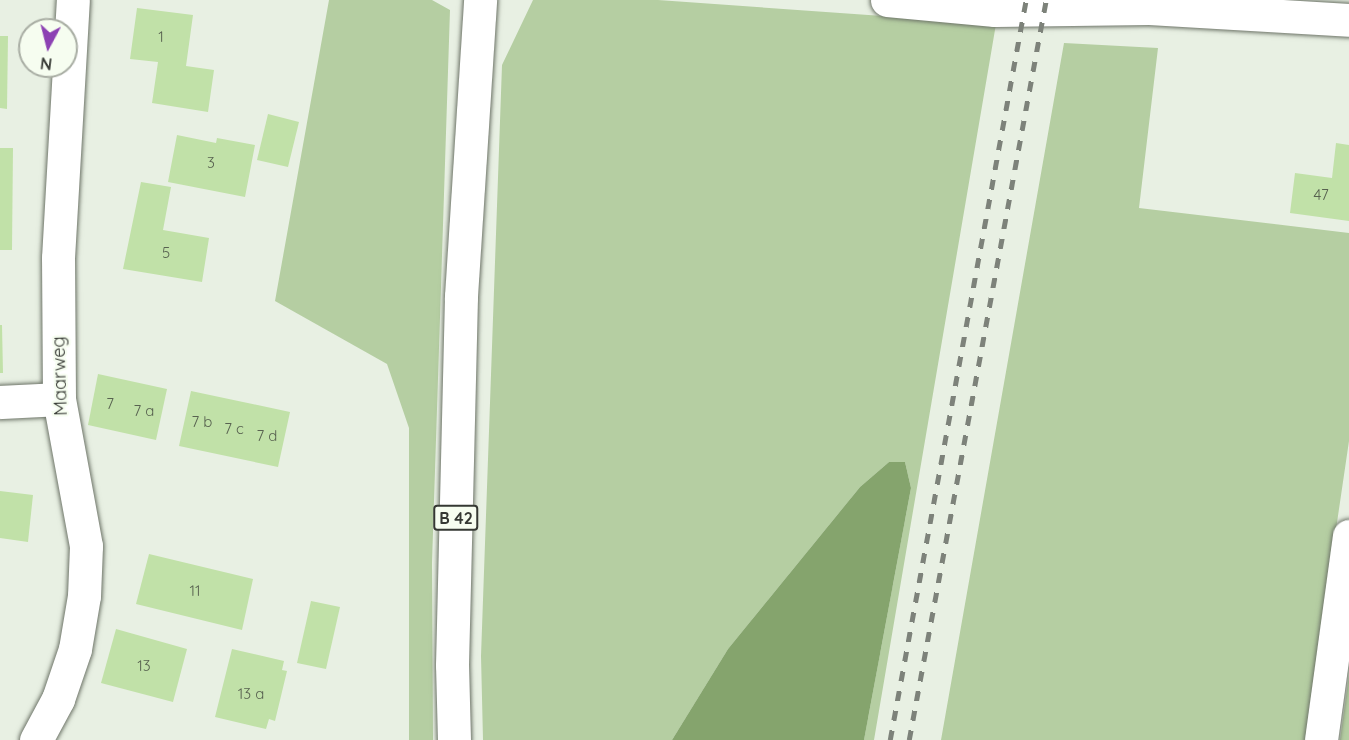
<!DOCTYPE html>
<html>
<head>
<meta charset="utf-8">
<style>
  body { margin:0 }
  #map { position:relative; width:1349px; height:740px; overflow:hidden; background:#e8f0e3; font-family:Quicksand,sans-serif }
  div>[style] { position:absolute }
  .green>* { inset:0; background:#b5cea2 }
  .water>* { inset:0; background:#85a46d }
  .building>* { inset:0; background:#c1e1a8 }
  .roads { filter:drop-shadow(0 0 2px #6e7569) drop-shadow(0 0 2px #6e7569) }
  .minor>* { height:33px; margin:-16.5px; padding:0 16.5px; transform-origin:16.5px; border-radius:16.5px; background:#fff }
  .major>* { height:33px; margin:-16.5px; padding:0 16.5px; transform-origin:16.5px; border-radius:16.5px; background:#fff }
  .rail>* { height:4.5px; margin-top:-2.25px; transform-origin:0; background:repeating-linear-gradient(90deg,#7d827a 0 10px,transparent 0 20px) }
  span { translate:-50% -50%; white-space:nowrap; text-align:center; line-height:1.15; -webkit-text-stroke:4.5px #f6fdf0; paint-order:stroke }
  .number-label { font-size:15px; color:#586250 }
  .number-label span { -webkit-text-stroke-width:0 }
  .shield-label span { padding:2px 4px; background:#f6fdf0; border:2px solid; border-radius:4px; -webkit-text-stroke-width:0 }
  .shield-label { font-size:16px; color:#353833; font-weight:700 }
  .street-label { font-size:18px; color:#353833 }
  .north { position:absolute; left:18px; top:18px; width:60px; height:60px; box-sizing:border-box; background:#f6fdf0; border:2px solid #a9aea4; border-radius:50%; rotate:187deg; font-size:16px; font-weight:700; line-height:24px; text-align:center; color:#353833 }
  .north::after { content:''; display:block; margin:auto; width:21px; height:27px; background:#8c41b3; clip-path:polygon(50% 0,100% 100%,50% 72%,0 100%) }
</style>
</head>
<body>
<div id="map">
  <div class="green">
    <i style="clip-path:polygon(329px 0,432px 0,450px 10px,432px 563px,433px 740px,409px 740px,409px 428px,387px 364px,275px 301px)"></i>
    <i style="clip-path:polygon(533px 0,658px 0,996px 24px,874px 740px,864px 740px,911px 488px,905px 462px,889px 462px,860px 487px,728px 649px,672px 740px,483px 740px,481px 656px,502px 65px)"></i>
    <i style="clip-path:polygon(1064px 43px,1158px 48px,1139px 208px,1349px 233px,1349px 441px,1305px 740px,941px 740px)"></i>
    <i style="clip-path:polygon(1349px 675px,1349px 740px,1340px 740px)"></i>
  </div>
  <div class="water">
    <i style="clip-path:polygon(889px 462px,905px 462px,911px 488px,864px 740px,672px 740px,728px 649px,860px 487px)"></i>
  </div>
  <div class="building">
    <i style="clip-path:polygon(137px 8px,193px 15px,186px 66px,214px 70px,208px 112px,152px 103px,158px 62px,130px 59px)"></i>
    <i style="clip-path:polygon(0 36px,8px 36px,7px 109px,0 108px)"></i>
    <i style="clip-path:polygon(268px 114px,299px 122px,288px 167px,257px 160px)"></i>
    <i style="clip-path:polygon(177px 135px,216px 143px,217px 138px,255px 145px,245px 197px,168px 182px)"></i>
    <i style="clip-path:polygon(1336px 143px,1349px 145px,1349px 221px,1290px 213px,1295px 173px,1332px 178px)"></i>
    <i style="clip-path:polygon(0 148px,13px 148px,12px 250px,0 250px)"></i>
    <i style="clip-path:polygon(141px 182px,171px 187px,163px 230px,209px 238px,202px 282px,123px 269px)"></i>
    <i style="clip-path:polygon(0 325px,2px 325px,3px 373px,0 373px)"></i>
    <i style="clip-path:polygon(98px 374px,167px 389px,156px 440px,88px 425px)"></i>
    <i style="clip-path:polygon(191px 391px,290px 412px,278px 467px,179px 446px)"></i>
    <i style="clip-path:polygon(0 491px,33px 495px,28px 542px,0 538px)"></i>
    <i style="clip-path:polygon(149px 554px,253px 579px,242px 630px,136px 604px)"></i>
    <i style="clip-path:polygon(311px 601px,340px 607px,326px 669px,297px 663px)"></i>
    <i style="clip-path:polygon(116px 629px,187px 649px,173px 702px,101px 683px)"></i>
    <i style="clip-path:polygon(232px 649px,284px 661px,282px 670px,287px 671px,275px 721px,269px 719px,266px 729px,215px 717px)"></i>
  </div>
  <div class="roads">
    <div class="minor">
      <i style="left:887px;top:0;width:108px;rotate:5.3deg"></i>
      <i style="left:995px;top:10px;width:154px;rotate:-0.7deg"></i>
      <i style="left:1149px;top:8px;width:200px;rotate:3.4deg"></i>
      <i style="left:0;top:402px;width:59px;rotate:-2.9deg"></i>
      <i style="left:36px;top:740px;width:47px;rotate:-61.8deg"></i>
      <i style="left:58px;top:699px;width:53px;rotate:-71.2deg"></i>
      <i style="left:75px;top:649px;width:54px;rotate:-80.4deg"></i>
      <i style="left:84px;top:596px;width:50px;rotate:-87.7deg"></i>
      <i style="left:86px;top:546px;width:149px;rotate:-100.4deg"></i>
      <i style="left:59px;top:399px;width:141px;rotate:-90.4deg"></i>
      <i style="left:58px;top:258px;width:258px;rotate:-86.7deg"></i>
      <i style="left:1321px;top:740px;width:206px;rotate:-82.2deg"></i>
    </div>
    <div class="major">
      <i style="left:454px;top:740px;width:75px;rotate:-91.5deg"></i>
      <i style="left:452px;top:665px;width:369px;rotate:-88.6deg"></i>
      <i style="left:461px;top:296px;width:297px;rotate:-86.3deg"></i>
    </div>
  </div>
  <div class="rail">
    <i style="left:890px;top:740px;width:752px;rotate:-79.59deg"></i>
    <i style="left:909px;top:740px;width:753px;rotate:-79.51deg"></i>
  </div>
  <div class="number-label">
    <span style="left:161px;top:37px">1</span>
    <span style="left:211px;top:163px">3</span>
    <span style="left:1321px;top:195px">47</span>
    <span style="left:166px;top:253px">5</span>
    <span style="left:110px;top:404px">7</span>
    <span style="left:144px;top:411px">7 a</span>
    <span style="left:202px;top:422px">7 b</span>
    <span style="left:234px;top:429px">7 c</span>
    <span style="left:267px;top:436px">7 d</span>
    <span style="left:195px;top:591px">11</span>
    <span style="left:144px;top:666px">13</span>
    <span style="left:251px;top:694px">13 a</span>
  </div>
  <div class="shield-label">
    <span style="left:456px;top:518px">B 42</span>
  </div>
  <div class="street-label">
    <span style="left:60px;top:376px;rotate:-92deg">Maarweg</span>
  </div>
  <div class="north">N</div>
</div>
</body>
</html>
